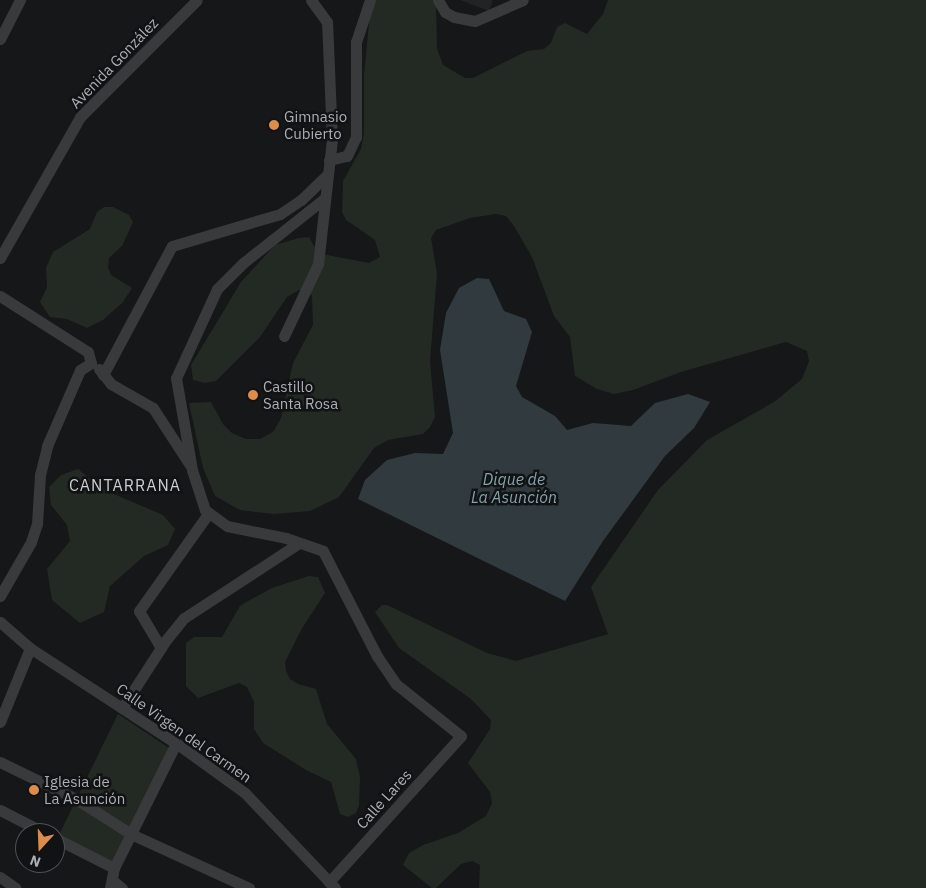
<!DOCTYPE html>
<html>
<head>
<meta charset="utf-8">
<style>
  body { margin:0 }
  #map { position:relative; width:926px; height:888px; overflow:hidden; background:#161718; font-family:"IBM Plex Sans",sans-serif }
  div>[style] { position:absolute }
  .built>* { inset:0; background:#222325 }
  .green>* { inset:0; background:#232a23 }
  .water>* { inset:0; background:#313b3f }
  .minor>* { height:11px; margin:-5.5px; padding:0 5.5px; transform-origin:5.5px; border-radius:5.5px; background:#383a3c }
  .dots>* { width:14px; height:14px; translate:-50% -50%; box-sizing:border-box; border:2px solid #111213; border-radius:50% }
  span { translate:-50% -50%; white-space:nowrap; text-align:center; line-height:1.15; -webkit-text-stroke:5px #111213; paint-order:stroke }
  .street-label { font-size:15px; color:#aab0b6 }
  .poi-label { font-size:15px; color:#aab0b6 }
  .left { translate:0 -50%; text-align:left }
  .water-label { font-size:16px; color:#85a3ad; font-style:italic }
  .neighbourhood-label { font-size:16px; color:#caced3; letter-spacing:1px }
  .north { position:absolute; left:15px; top:823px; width:50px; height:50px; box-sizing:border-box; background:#111213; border:1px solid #4e5154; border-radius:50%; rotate:200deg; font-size:14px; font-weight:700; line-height:20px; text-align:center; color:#aab0b6 }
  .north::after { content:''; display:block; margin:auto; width:18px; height:22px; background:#dd8d4a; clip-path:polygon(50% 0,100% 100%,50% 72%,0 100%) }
</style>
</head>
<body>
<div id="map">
  <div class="built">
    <i style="clip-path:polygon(460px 0,493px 0,489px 11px)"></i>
  </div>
  <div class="green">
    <i style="clip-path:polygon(375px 0,436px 0,437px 49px,443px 65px,465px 78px,473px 78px,527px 51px,544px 49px,551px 43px,557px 27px,565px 23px,587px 34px,603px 14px,608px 0,926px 0,926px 888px,479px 888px,480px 865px,472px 861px,461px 864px,436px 888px,432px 888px,403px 865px,409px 853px,423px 845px,458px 833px,486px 816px,492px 803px,490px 792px,468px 763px,490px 729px,491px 720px,471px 699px,399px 648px,375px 612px,382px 605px,387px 605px,487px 653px,516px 661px,608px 634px,591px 587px,658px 490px,707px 440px,774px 402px,802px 379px,809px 361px,807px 351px,786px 342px,681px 372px,633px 390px,614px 394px,597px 389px,575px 376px,570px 337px,554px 316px,532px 257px,514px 226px,506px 216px,496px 214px,470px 218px,436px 230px,431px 238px,437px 274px,430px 361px,435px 417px,430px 427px,423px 434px,388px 440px,374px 448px,339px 497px,310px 511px,274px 514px,240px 510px,215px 496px,203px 468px,189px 403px,211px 402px,223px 424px,232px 433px,246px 439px,260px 439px,273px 432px,281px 418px,293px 363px,313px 325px,312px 296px,307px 290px,299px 290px,287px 297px,260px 337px,216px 381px,205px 383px,193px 380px,191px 365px,241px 282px,275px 245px,299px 238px,309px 237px,317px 251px,327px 255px,369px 263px,380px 257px,375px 240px,346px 220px,342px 212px,343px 181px,361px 149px,364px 134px,364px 75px,370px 14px)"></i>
    <i style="clip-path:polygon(104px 207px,113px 207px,129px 215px,133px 222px,122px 246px,109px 258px,108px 267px,111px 275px,132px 288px,123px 302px,103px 320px,87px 328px,67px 319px,50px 317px,40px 302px,47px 287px,46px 268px,53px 252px,90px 229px,97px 212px)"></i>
    <i style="clip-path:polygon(78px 469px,102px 489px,163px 515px,175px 529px,168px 545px,144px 556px,110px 586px,104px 612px,80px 623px,52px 600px,47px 569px,70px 541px,67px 525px,51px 505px,49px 487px,61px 475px)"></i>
    <i style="clip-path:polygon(309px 576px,318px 577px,325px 593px,301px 630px,285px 662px,286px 671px,290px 679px,298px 684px,316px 689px,327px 724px,356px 759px,360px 777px,359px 805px,356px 813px,348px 817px,340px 814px,331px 782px,306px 770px,263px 743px,254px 729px,254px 702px,247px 687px,239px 683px,198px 698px,186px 686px,186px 643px,194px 637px,222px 637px,240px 606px,248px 601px,272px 588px)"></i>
    <i style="clip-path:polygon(118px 714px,172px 750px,114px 868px,57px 839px)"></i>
  </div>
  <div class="water">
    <i style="clip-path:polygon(477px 278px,489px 279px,504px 311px,526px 319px,532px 332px,516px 386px,522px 397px,555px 416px,567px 430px,593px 423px,631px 426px,655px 403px,688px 394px,710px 402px,694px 428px,665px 456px,603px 541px,565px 601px,358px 499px,365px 480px,387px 460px,415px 453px,443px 454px,453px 433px,440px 350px,446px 313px,459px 288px)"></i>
  </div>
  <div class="minor">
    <i style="left:438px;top:0;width:14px;rotate:60deg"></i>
    <i style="left:445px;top:12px;width:10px;rotate:29deg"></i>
    <i style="left:454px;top:17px;width:21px;rotate:11deg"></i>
    <i style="left:475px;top:21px;width:52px;rotate:-23.6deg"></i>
    <i style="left:0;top:39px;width:44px;rotate:-62.9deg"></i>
    <i style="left:329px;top:160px;width:18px;rotate:-13deg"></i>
    <i style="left:347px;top:156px;width:21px;rotate:-65deg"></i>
    <i style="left:356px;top:137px;width:95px;rotate:-90deg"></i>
    <i style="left:356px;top:42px;width:44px;rotate:-71.6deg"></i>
    <i style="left:325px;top:198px;width:105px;rotate:141.6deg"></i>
    <i style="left:243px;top:263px;width:37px;rotate:135deg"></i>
    <i style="left:217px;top:289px;width:98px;rotate:114.7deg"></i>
    <i style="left:176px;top:378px;width:93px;rotate:80.1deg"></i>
    <i style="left:192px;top:470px;width:42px;rotate:72deg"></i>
    <i style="left:205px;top:510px;width:27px;rotate:36deg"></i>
    <i style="left:227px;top:526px;width:60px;rotate:11.5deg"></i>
    <i style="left:286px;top:538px;width:39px;rotate:19deg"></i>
    <i style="left:323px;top:551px;width:118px;rotate:62.8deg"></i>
    <i style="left:377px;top:656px;width:34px;rotate:56deg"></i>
    <i style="left:396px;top:684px;width:83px;rotate:38.7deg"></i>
    <i style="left:461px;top:736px;width:197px;rotate:132.1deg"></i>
    <i style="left:0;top:258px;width:162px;rotate:-60.4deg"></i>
    <i style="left:80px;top:117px;width:165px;rotate:-45deg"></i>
    <i style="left:0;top:296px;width:104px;rotate:32.5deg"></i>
    <i style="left:88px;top:352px;width:11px;rotate:75deg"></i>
    <i style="left:284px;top:336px;width:80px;rotate:-64.7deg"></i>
    <i style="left:318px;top:264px;width:125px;rotate:-83.6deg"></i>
    <i style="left:332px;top:140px;width:118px;rotate:-92.4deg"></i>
    <i style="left:327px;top:22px;width:27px;rotate:-126deg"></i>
    <i style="left:99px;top:369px;width:19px;rotate:51deg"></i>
    <i style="left:111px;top:384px;width:48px;rotate:29.7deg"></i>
    <i style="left:153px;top:408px;width:68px;rotate:57deg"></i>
    <i style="left:103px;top:375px;width:146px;rotate:-61.9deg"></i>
    <i style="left:172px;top:246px;width:113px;rotate:-16.5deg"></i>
    <i style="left:280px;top:214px;width:25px;rotate:-34deg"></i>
    <i style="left:301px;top:200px;width:36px;rotate:-44deg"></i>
    <i style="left:0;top:596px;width:62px;rotate:-60.1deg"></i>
    <i style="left:31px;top:542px;width:19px;rotate:-72deg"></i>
    <i style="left:37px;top:524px;width:49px;rotate:-86.5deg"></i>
    <i style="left:40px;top:475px;width:30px;rotate:-76deg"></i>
    <i style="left:47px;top:446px;width:83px;rotate:-66.5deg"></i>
    <i style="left:80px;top:370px;width:13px;rotate:-32deg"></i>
    <i style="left:0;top:622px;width:40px;rotate:41deg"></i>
    <i style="left:30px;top:648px;width:174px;rotate:33.1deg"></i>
    <i style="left:176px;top:743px;width:85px;rotate:35.9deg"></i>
    <i style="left:245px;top:793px;width:131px;rotate:46.5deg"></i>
    <i style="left:161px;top:648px;width:43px;rotate:-120.7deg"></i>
    <i style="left:139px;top:611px;width:119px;rotate:-54.6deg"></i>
    <i style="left:122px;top:708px;width:81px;rotate:-57.1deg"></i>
    <i style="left:166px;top:640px;width:28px;rotate:-51deg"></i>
    <i style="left:184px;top:618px;width:137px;rotate:-33.1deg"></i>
    <i style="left:0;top:722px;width:80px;rotate:-67.9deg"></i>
    <i style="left:0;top:762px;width:85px;rotate:26deg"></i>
    <i style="left:76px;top:799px;width:65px;rotate:32.5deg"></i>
    <i style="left:131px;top:834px;width:130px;rotate:24.6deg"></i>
    <i style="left:0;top:810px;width:51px;rotate:27.1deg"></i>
    <i style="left:55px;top:838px;width:66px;rotate:27deg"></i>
    <i style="left:0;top:877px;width:19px;rotate:35deg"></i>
    <i style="left:112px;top:880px;width:13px;rotate:39deg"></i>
    <i style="left:110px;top:888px;width:20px;rotate:-79deg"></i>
    <i style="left:114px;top:868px;width:140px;rotate:-63.6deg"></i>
  </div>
  <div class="dots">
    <i style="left:274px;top:125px;background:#dd8d4a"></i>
    <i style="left:253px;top:395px;background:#dd8d4a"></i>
    <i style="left:34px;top:790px;background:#dd8d4a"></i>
  </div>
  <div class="street-label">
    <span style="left:114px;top:63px;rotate:-46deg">Avenida González</span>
    <span style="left:184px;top:733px;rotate:35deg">Calle Virgen del Carmen</span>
    <span style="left:384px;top:799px;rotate:-48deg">Calle Lares</span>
  </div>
  <div class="poi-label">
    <span class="left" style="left:284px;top:125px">Gimnasio<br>Cubierto</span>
    <span class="left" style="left:263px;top:395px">Castillo<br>Santa Rosa</span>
    <span class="left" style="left:44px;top:790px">Iglesia de<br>La Asunción</span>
  </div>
  <div class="water-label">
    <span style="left:514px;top:488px">Dique de<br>La Asunción</span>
  </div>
  <div class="neighbourhood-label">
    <span style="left:125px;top:485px">CANTARRANA</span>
  </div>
  <div class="north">N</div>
</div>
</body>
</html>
